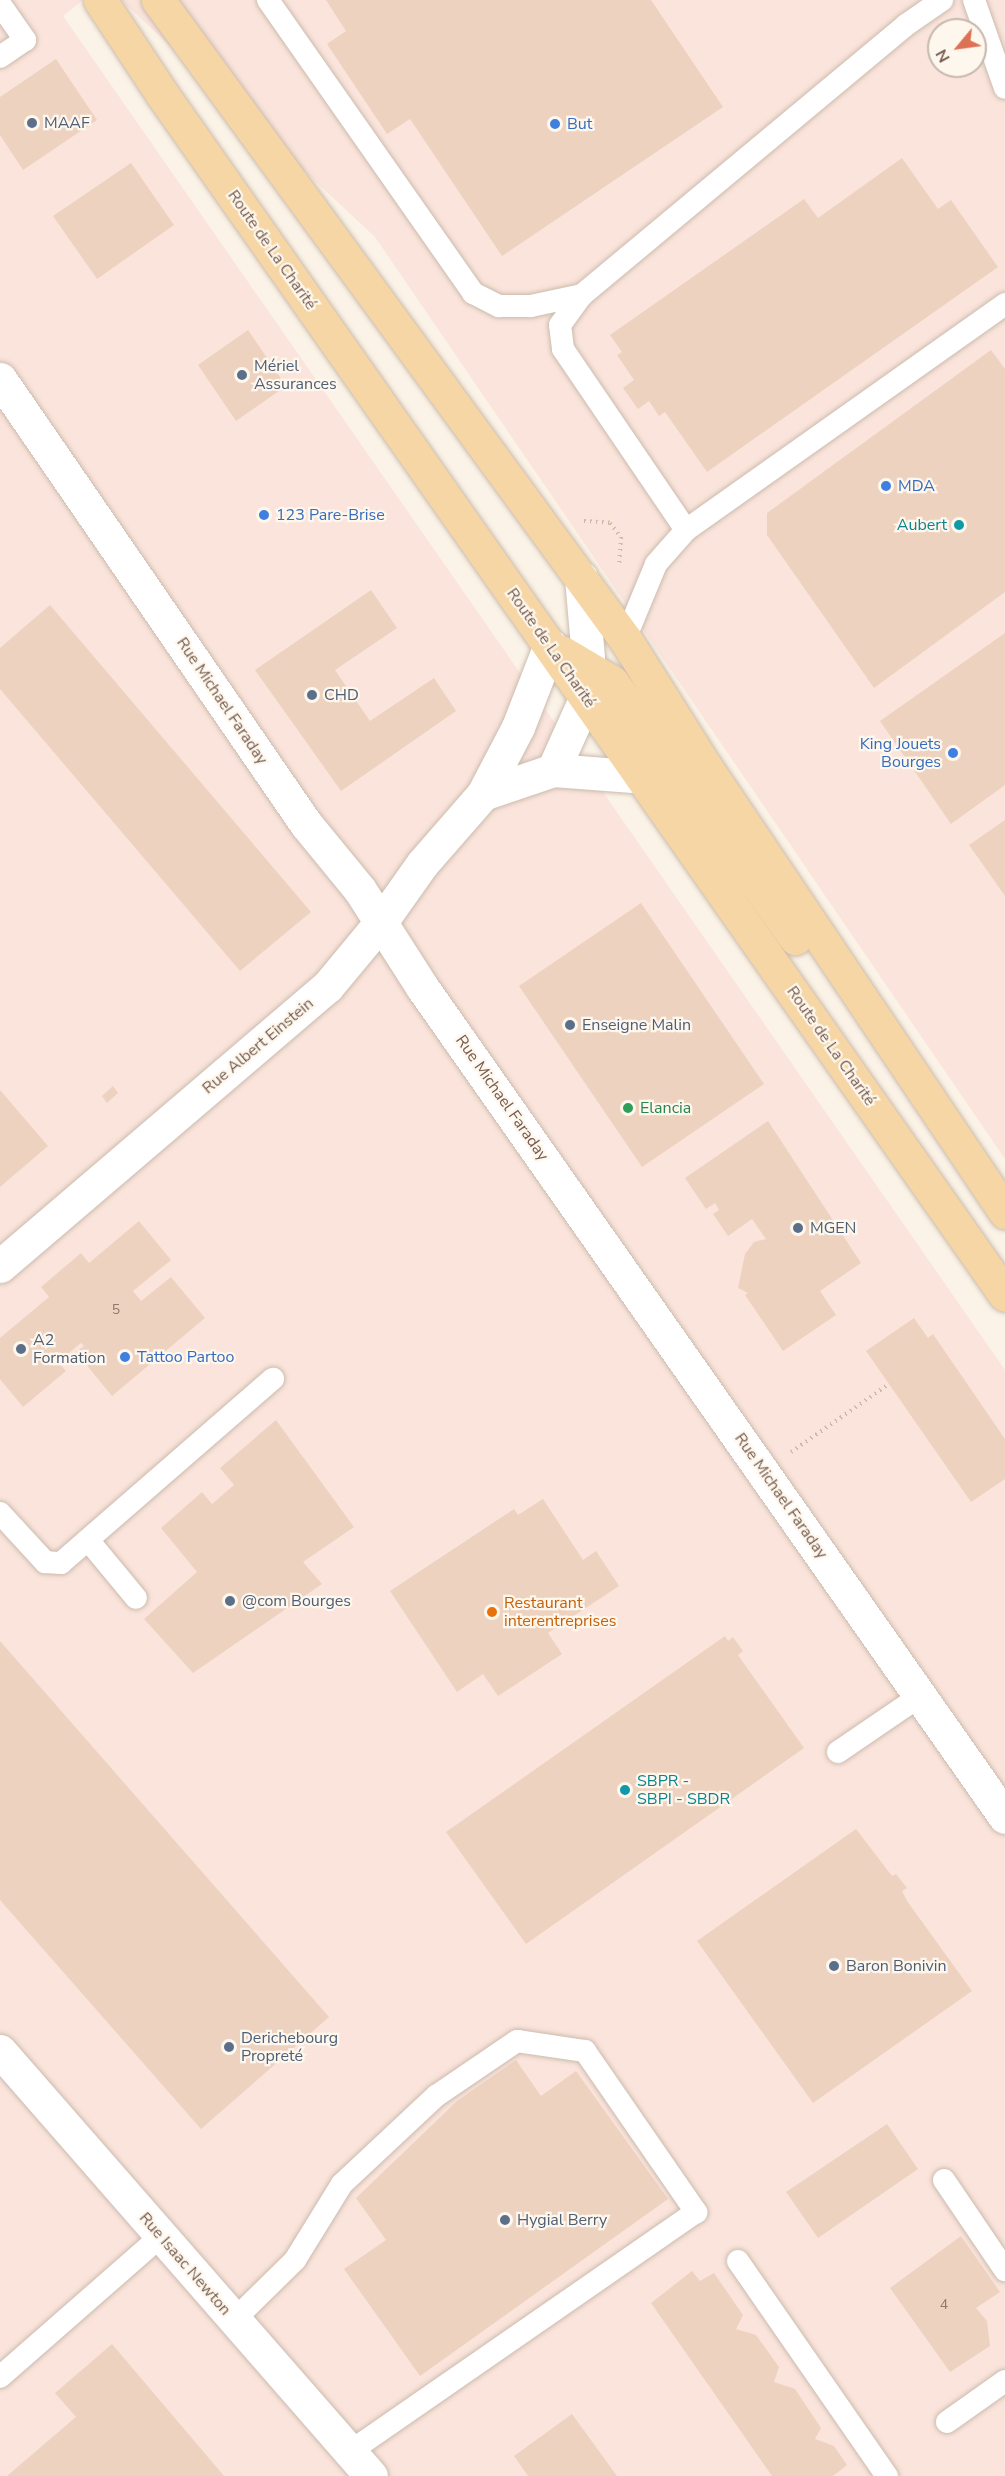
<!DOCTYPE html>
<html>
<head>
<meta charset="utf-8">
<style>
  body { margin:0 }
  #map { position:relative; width:1005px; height:2476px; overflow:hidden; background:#fbf3e7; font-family:"Nunito Sans",sans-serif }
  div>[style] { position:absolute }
  .commercial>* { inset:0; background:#fae4db }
  .building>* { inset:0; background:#eed2c0 }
  .path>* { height:4px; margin-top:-2px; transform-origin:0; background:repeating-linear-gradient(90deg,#d3b6a3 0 1.5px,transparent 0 6px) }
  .roads { filter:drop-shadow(0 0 2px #ccbbae) drop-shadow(0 0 2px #ccbbae) }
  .service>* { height:22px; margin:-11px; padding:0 11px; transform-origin:11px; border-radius:11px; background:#fff }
  .minor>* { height:33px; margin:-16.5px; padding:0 16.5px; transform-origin:16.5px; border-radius:16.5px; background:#fff }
  .primary>* { height:33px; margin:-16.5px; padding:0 16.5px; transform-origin:16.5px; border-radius:16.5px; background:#f5d6a4 }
  .dots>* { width:16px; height:16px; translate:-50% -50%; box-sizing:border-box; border:3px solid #fef7ed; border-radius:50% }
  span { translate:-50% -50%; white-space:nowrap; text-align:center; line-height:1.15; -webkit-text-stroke:4.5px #fef7ed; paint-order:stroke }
  .number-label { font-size:14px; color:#92786a }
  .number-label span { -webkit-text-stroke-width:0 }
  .service-label { font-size:16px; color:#4e5e75 }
  .left { translate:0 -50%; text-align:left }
  .shop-label { font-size:16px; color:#366cbe }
  .right { translate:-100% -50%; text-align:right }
  .street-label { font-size:16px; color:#735a4d }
  .culture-label { font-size:16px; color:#0d838f }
  .leisure-label { font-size:16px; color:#27864d }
  .food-label { font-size:16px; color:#c56008 }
  .north { position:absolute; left:927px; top:18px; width:60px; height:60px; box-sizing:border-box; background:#fef7ed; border:2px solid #c6b8ad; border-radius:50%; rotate:241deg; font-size:16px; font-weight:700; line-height:24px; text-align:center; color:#735a4d }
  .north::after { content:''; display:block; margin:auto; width:21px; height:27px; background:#dc7255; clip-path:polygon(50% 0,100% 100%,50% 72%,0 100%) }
</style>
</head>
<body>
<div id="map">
  <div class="commercial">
    <i style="clip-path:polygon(0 0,83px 0,63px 16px,1005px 1370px,1005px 2476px,0 2476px)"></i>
    <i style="clip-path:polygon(evenodd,121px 0,1005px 0,1005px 1159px,375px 237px,121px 0,939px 30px,975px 30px,975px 66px,939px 66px,939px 30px)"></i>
  </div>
  <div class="building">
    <i style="clip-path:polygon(326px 0,651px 0,723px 107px,502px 256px,410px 119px,387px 134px,327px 44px,346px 31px)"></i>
    <i style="clip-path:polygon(56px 59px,97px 120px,23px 170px,0 135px,0 97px)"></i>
    <i style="clip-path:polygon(902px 158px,938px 209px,951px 200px,998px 267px,707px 472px,665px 412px,659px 416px,649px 401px,638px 409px,623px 388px,634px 380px,617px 355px,622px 352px,610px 335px,804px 199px,818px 218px)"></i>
    <i style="clip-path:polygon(131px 163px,174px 225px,97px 279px,53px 216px)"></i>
    <i style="clip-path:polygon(248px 330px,286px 386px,236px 421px,198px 365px)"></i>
    <i style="clip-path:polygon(991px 350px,1005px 369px,1005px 592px,874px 688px,767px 535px,767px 513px)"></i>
    <i style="clip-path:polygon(371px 590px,397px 628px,335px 670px,370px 721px,434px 678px,456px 711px,341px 791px,255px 670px)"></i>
    <i style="clip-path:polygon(50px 605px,311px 912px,240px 971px,0 689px,0 648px)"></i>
    <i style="clip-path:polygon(1005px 633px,1005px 785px,951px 824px,880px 721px)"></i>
    <i style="clip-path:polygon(1005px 820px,1005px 896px,969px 845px)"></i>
    <i style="clip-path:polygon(641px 903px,764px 1084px,642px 1167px,519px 986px)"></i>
    <i style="clip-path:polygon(113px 1086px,118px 1093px,107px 1103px,102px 1096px)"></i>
    <i style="clip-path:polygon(0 1090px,48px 1146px,0 1187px)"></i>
    <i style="clip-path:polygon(768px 1121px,861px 1263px,820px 1291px,836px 1315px,783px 1351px,745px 1295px,748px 1293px,738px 1288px,745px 1254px,754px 1242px,766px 1239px,752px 1219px,728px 1236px,713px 1214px,719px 1210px,715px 1203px,706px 1209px,685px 1178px)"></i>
    <i style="clip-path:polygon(139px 1221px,171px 1260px,133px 1291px,141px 1301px,171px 1277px,205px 1318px,112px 1396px,76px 1352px,84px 1346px,81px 1343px,58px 1362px,66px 1371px,23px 1407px,0 1379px,0 1338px,49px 1297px,41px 1287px,81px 1253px,89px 1263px)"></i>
    <i style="clip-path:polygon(914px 1318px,928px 1338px,933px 1334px,1005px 1439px,1005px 1479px,971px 1502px,866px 1351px)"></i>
    <i style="clip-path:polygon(276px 1420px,354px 1527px,303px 1562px,322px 1584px,193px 1673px,144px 1619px,197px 1572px,161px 1528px,202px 1492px,212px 1504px,234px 1485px,220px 1468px)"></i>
    <i style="clip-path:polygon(543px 1499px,583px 1560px,596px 1551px,619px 1586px,548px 1633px,562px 1654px,498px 1696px,483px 1674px,457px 1692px,390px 1591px,514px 1509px,518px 1515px)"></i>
    <i style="clip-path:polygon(725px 1636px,728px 1641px,733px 1637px,743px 1651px,738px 1655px,804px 1748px,526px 1944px,446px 1832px)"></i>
    <i style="clip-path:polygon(0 1641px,329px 2017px,201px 2129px,0 1900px)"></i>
    <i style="clip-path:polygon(856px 1829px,892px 1876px,896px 1874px,907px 1888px,902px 1891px,907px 1901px,972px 1991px,813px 2103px,697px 1941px)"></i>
    <i style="clip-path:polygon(516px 2060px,541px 2096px,576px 2071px,668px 2199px,420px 2376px,344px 2269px,386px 2240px,356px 2198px,457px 2101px)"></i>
    <i style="clip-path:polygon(887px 2124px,918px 2169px,818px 2238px,786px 2192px)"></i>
    <i style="clip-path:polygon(961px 2236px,1000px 2292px,976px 2308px,987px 2321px,990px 2346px,950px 2372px,890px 2288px)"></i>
    <i style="clip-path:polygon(692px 2271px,700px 2281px,714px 2273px,743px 2315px,736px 2329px,756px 2335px,779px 2367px,774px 2382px,795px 2389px,821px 2428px,815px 2439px,834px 2446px,847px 2465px,833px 2476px,772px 2476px,651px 2303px)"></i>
    <i style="clip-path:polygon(112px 2344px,224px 2476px,7px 2476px,76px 2417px,55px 2393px)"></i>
    <i style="clip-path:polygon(572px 2414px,617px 2476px,528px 2476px,514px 2456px)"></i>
  </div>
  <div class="path">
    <i style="left:584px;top:521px;width:26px;rotate:4deg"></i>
    <i style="left:610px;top:523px;width:18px;rotate:52deg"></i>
    <i style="left:621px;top:537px;width:30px;rotate:94deg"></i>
    <i style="left:791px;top:1452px;width:119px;rotate:-34.8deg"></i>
  </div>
  <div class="roads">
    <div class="service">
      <i style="left:268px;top:0;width:358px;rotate:55deg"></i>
      <i style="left:473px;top:293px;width:29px;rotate:27deg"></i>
      <i style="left:499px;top:306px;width:32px"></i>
      <i style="left:531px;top:306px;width:52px;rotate:-12.2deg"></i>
      <i style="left:974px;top:0;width:93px;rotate:70.6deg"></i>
      <i style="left:0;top:4px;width:44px;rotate:55.2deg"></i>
      <i style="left:25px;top:40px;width:30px;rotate:146deg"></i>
      <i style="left:686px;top:530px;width:219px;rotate:-124.2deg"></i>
      <i style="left:563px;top:349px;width:24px;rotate:-97deg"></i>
      <i style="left:560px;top:325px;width:37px;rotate:-54deg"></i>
      <i style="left:582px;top:295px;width:422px;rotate:-39.8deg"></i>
      <i style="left:906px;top:25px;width:44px;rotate:-34.8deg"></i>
      <i style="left:625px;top:639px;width:81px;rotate:-67.5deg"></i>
      <i style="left:656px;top:564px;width:45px;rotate:-48.6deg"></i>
      <i style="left:686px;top:530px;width:391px;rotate:-35.3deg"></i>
      <i style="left:0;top:1513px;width:67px;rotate:47.4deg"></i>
      <i style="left:45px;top:1562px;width:16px;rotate:4deg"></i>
      <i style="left:61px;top:1563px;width:281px;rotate:-41deg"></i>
      <i style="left:88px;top:1540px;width:75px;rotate:50.4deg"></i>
      <i style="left:838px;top:1752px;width:99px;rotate:-34.3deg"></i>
      <i style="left:944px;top:2180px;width:109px;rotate:55.9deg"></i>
      <i style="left:738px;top:2261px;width:262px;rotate:55.3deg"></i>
      <i style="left:234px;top:2320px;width:86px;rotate:-44.5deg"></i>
      <i style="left:295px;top:2260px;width:89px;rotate:-58.3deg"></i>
      <i style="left:342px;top:2184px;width:129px;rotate:-43.1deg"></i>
      <i style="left:436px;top:2096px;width:98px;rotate:-34.2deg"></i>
      <i style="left:517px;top:2041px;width:69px;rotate:8.4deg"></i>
      <i style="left:585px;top:2051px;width:196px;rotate:55.4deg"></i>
      <i style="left:696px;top:2212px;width:422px;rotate:145.3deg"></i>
      <i style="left:0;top:2377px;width:214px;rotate:-41.2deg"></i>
      <i style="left:947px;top:2422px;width:71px;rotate:-35.3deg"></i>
    </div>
    <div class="minor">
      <i style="left:0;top:379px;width:540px;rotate:55.49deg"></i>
      <i style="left:306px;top:824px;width:85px;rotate:50.7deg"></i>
      <i style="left:360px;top:890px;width:115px;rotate:57.4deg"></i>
      <i style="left:422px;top:987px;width:1014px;rotate:54.92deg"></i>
      <i style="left:553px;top:770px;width:80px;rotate:-65.7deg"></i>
      <i style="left:586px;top:697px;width:28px;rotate:-84deg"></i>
      <i style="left:589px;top:669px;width:92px;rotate:-95deg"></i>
      <i style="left:483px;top:794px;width:74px;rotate:-18.9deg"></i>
      <i style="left:553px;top:770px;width:90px;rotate:4.4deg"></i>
      <i style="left:0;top:1266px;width:430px;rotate:-40.5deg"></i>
      <i style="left:327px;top:987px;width:85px;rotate:-50.3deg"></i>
      <i style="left:381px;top:922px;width:71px;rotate:-54.7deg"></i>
      <i style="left:422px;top:864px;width:93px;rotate:-48.9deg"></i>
      <i style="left:483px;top:794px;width:76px;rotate:-62.4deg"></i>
      <i style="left:518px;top:727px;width:88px;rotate:-68.7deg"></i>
      <i style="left:0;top:2051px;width:564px;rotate:48.88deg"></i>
    </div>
    <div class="primary">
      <i style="left:100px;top:0;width:113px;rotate:56.6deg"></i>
      <i style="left:162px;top:94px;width:1467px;rotate:54.93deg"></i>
      <i style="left:158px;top:0;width:791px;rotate:53.84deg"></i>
      <i style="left:625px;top:639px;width:150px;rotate:57.8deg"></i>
      <i style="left:705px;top:766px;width:538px;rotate:56.07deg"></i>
      <i style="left:561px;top:652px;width:59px;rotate:30.5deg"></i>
      <i style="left:612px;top:682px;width:315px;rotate:54.4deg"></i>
    </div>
  </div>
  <div class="dots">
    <i style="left:32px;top:123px;background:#5c6f8a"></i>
    <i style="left:555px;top:124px;background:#3f7fe0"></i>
    <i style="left:242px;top:375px;background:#5c6f8a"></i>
    <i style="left:886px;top:486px;background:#3f7fe0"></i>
    <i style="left:264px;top:515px;background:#3f7fe0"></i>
    <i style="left:959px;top:525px;background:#0f9aa8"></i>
    <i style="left:312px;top:695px;background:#5c6f8a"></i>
    <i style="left:953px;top:753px;background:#3f7fe0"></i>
    <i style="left:570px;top:1025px;background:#5c6f8a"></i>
    <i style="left:628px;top:1108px;background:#2e9e5b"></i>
    <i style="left:798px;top:1228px;background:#5c6f8a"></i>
    <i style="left:21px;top:1349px;background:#5c6f8a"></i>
    <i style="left:125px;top:1357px;background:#3f7fe0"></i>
    <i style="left:230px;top:1601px;background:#5c6f8a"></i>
    <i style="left:492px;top:1612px;background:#e8710a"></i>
    <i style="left:625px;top:1790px;background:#0f9aa8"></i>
    <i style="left:834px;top:1966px;background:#5c6f8a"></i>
    <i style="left:229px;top:2047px;background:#5c6f8a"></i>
    <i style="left:505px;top:2220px;background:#5c6f8a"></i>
  </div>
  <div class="number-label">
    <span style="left:116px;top:1310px">5</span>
    <span style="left:944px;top:2305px">4</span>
  </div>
  <div class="service-label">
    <span class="left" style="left:44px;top:123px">MAAF</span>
    <span class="left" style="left:254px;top:375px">Mériel<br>Assurances</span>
    <span class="left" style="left:324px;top:695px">CHD</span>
    <span class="left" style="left:582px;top:1025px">Enseigne Malin</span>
    <span class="left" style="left:810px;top:1228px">MGEN</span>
    <span class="left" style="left:33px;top:1349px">A2<br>Formation</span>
    <span class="left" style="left:242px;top:1601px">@com Bourges</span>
    <span class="left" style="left:846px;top:1966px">Baron Bonivin</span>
    <span class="left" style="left:241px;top:2047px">Derichebourg<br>Propreté</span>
    <span class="left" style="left:517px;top:2220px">Hygial Berry</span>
  </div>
  <div class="shop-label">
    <span class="left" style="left:567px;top:124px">But</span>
    <span class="left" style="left:898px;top:486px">MDA</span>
    <span class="left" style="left:276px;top:515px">123 Pare-Brise</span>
    <span class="right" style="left:941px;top:753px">King Jouets<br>Bourges</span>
    <span class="left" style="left:137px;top:1357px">Tattoo Partoo</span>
  </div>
  <div class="street-label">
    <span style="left:272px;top:250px;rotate:55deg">Route de La Charité</span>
    <span style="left:551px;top:648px;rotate:55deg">Route de La Charité</span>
    <span style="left:222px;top:701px;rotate:56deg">Rue Michael Faraday</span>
    <span style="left:258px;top:1046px;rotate:-40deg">Rue Albert Einstein</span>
    <span style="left:831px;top:1046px;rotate:55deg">Route de La Charité</span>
    <span style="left:502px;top:1098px;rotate:55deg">Rue Michael Faraday</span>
    <span style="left:781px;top:1496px;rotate:55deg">Rue Michael Faraday</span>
    <span style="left:185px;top:2264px;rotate:49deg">Rue Isaac Newton</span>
  </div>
  <div class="culture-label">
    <span class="right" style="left:947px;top:525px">Aubert</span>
    <span class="left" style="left:637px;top:1790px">SBPR -<br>SBPI - SBDR</span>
  </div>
  <div class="leisure-label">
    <span class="left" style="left:640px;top:1108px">Elancia</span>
  </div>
  <div class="food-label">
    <span class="left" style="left:504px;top:1612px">Restaurant<br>interentreprises</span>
  </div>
  <div class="north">N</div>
</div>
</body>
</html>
